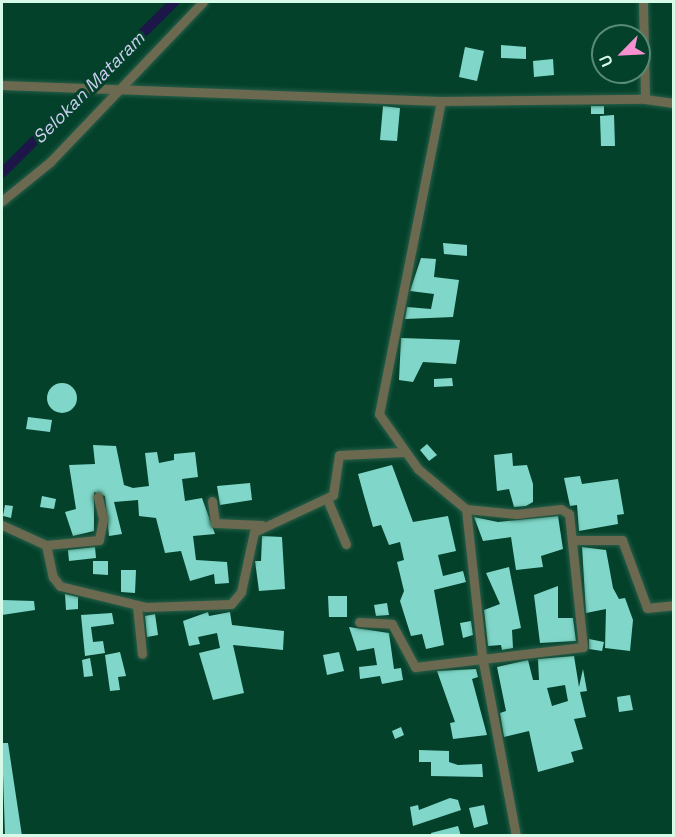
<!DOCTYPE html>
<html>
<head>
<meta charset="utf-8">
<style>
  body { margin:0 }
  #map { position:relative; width:675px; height:837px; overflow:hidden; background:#04412b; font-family:"Space Grotesk",sans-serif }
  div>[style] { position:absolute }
  .canal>* { height:10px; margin:-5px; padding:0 5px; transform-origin:5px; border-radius:5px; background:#1c1748 }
  .building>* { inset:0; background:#80d7c9 }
  .round { border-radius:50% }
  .roads { filter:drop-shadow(0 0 2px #265e49) drop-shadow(0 0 2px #265e49) }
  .minor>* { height:9px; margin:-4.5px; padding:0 4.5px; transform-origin:4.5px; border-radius:4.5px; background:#6b694f }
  span { translate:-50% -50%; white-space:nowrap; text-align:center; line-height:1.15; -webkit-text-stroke:6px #04412b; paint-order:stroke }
  .water-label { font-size:18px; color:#cdcff1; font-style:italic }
  .frame { position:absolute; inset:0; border:3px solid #d7f9e7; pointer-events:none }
  .north { position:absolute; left:591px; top:24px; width:60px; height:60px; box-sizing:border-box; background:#04412b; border:2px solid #588b76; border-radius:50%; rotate:246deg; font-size:16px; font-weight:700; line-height:24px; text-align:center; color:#d7f9e7 }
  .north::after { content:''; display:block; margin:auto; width:21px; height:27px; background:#f690d0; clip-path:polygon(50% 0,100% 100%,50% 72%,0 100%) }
</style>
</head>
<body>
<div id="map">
  <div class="canal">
    <i style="left:2px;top:173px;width:243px;rotate:-44.8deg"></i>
  </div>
  <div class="building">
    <i style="clip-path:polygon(501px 45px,526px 47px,526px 59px,501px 58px)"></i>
    <i style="clip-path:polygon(465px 47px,484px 51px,477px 81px,459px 77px)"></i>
    <i style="clip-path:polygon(553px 59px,554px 75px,534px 77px,533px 61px)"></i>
    <i style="clip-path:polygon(383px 106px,400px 108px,397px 141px,380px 140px)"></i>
    <i style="clip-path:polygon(591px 106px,604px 106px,604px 114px,591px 114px)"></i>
    <i style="clip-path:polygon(614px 115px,615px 146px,601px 146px,600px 116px)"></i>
    <i style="clip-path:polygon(443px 243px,467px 245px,467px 256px,444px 254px)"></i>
    <i style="clip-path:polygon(421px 258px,436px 259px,434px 277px,459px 280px,453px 317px,405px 319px,407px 307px,431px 309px,434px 294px,410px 291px)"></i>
    <i style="clip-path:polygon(401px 338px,460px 340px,456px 364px,423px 362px,413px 382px,399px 380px)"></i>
    <i style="clip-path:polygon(452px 378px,453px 386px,434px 387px,434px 379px)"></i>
    <i class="round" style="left:47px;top:383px;width:30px;height:30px"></i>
    <i style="clip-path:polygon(28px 417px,52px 420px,50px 432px,26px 429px)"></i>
    <i style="clip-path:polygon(427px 444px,437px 455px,429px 461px,420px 450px)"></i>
    <i style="clip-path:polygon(93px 445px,116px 446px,124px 485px,133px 488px,149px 486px,145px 453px,157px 452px,159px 463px,174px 460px,174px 454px,195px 452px,198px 477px,182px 479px,185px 501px,202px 498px,215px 534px,193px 536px,196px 560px,227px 562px,229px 583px,215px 584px,214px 574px,190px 581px,181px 551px,165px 553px,156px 518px,139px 516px,138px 500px,114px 502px,122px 534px,109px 536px,105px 496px,94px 492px,94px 531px,73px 536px,65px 512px,76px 509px,69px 465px,95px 464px)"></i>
    <i style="clip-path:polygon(512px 453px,513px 466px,527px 465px,533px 484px,533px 502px,526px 506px,514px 507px,509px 489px,497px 491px,494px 455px)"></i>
    <i style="clip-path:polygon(392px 465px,413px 522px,448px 516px,456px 551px,438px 555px,443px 576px,463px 571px,466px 582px,434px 590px,444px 645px,426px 649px,422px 634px,411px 636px,400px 601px,404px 591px,397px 562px,404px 560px,400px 542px,389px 545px,381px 525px,373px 527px,364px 496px,358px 474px)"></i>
    <i style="clip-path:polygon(580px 476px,582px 484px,618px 479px,624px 514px,617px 515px,618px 524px,579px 531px,577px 505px,570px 506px,564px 478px)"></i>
    <i style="clip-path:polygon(250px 483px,252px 500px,220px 505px,217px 486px)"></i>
    <i style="clip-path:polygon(42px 496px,56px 499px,54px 509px,40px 507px)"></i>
    <i style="clip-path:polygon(5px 505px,13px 506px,11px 518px,3px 516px)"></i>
    <i style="clip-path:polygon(558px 516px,563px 549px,541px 556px,543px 567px,516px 570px,511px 537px,483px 541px,474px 517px,498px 522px)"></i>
    <i style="clip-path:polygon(262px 536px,282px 537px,285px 589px,259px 591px,255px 561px,261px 561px)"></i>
    <i style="clip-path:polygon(95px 547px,96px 558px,69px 561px,68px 550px)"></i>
    <i style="clip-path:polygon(582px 547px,606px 550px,613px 588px,619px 599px,625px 598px,633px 620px,630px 651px,605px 648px,606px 609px,586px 613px)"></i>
    <i style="clip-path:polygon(93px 561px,108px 561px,108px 575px,93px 574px)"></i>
    <i style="clip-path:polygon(509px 567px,521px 628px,512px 630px,513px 648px,502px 650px,501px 645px,488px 646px,484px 610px,500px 604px,486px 573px)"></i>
    <i style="clip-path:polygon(121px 570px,136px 570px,135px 593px,121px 592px)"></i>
    <i style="clip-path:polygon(558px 586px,558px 618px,573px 618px,576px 641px,540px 643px,534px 595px)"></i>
    <i style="clip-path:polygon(65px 594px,78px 597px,78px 609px,66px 610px)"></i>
    <i style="clip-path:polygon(328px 596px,347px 596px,347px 617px,329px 617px)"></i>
    <i style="clip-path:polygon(2px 600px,34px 601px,35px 610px,2px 615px)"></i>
    <i style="clip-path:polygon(387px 603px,389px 615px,376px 616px,374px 605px)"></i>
    <i style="clip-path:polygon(208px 612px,209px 616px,230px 612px,232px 625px,284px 631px,283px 650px,233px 645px,244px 693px,213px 700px,199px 653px,220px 648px,217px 633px,198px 637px,200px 644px,189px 646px,183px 621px)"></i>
    <i style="clip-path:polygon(112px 613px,114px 624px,91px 627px,93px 642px,103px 641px,105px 653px,85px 656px,81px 615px)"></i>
    <i style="clip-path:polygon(155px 614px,158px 635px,147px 637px,145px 616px)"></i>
    <i style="clip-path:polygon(471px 621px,473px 635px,463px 638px,460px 623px)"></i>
    <i style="clip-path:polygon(349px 627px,389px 633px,394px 669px,401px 668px,403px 680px,382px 684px,380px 676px,360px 679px,359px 667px,377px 665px,374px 648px,357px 651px)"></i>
    <i style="clip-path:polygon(589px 639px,604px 642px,602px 651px,589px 649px)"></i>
    <i style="clip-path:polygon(120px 652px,126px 676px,118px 677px,120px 690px,110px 691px,105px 655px)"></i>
    <i style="clip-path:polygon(339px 652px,344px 671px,327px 675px,323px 655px)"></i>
    <i style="clip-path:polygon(evenodd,574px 656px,579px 687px,583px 669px,587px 691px,580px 692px,586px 717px,574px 719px,583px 749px,571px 752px,574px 762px,538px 772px,529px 731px,504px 737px,500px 713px,506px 711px,497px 667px,528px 660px,533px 680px,539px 680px,538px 659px,574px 656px,565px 685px,568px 701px,552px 706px,547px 688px,565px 685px)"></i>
    <i style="clip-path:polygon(90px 658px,93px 676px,84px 677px,82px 660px)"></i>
    <i style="clip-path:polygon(476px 669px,478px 677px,472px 679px,487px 735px,453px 739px,450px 723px,455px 722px,437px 671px)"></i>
    <i style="clip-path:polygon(630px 695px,633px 710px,619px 712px,617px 697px)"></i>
    <i style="clip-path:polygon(401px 727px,404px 735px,395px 739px,392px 731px)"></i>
    <i style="clip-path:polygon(2px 743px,8px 743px,22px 836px,5px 836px)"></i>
    <i style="clip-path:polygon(419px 750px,449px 751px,449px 762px,458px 765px,482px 764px,483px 777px,431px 776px,431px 762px,419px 762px)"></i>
    <i style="clip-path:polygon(450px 798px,458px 800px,461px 810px,413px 826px,410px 807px,418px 805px,419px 810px)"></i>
    <i style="clip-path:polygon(484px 805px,488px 824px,474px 828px,469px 808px)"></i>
    <i style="clip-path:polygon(458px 826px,461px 836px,432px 836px,431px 833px)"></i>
  </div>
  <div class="roads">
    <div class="minor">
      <i style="left:643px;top:2px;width:97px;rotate:88.8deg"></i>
      <i style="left:2px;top:85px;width:439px;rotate:2.1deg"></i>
      <i style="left:441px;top:101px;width:204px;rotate:-0.6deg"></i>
      <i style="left:645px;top:99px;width:29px;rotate:8deg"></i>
      <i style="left:441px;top:101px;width:319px;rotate:101.2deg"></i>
      <i style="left:379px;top:414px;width:67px;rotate:54.7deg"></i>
      <i style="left:418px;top:469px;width:62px;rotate:39.8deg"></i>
      <i style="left:466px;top:509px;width:148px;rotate:83.8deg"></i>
      <i style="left:482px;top:656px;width:183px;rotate:79.3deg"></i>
      <i style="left:2px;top:201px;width:62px;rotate:-39.1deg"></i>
      <i style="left:50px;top:162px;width:221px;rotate:-46.3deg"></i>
      <i style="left:327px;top:499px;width:49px;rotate:67.1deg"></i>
      <i style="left:212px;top:501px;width:22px;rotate:82deg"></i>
      <i style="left:215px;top:523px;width:47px;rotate:2.4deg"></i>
      <i style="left:2px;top:525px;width:48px;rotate:24.4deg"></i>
      <i style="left:46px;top:545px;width:33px;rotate:78deg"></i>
      <i style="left:53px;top:577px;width:11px;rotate:52deg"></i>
      <i style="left:60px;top:586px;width:89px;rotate:13.7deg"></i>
      <i style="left:146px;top:607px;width:85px;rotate:-2deg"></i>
      <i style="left:231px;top:604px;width:16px;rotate:-50deg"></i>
      <i style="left:241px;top:592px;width:61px;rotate:-77.8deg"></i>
      <i style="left:254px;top:532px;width:87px;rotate:-25.1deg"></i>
      <i style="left:333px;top:495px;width:40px;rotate:-81.5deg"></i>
      <i style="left:339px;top:455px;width:65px;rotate:-2.6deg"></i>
      <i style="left:572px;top:540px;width:50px"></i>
      <i style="left:622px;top:540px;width:72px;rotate:69.8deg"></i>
      <i style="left:647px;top:608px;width:27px;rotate:-6deg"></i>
      <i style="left:46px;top:545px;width:53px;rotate:-5.4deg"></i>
      <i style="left:99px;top:540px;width:21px;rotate:-79deg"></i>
      <i style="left:103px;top:519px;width:23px;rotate:-103deg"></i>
      <i style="left:137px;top:606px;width:48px;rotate:84.1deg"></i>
      <i style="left:359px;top:622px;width:33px;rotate:3deg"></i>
      <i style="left:392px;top:624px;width:49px;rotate:61.9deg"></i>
      <i style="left:415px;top:667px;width:169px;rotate:-6.8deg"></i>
      <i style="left:583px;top:647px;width:134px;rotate:-96deg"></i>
      <i style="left:569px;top:514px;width:9px;rotate:-148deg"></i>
      <i style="left:561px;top:509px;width:45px;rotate:173.7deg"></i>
      <i style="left:516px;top:514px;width:50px;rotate:-174.3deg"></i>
    </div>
  </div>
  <div class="water-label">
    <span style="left:89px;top:88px;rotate:-45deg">Selokan Mataram</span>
  </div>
  <div class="frame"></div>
  <div class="north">U</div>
</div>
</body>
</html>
